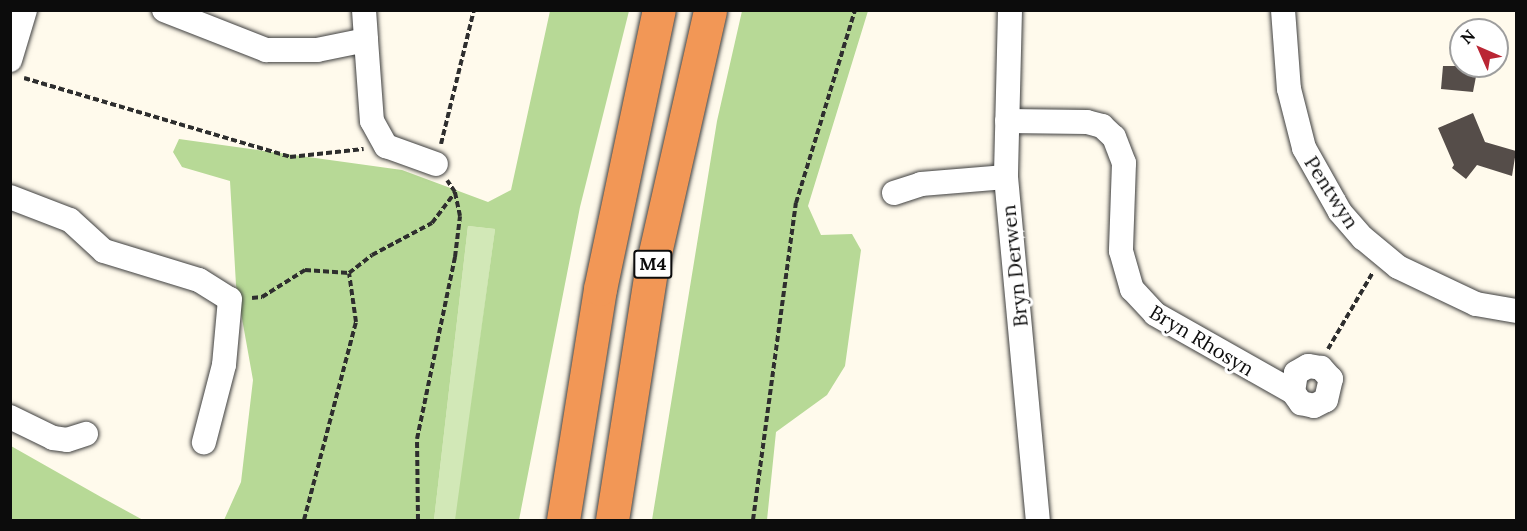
<!DOCTYPE html>
<html>
<head>
<meta charset="utf-8">
<style>
  body { margin:0 }
  #map { position:relative; width:1527px; height:531px; overflow:hidden; background:#fffaec; font-family:Lora,serif }
  div>[style] { position:absolute }
  .green>* { inset:0; background:#d2e8b7 }
  .forest>* { inset:0; background:#b7d996 }
  .building>* { inset:0; background:#554d49 }
  .path>* { height:4px; margin-top:-2px; transform-origin:0; background:repeating-linear-gradient(90deg,#2e2e2e 0 6px,transparent 0 9px) }
  .roads { filter:drop-shadow(0 0 2px #3f3f3f) drop-shadow(0 0 2px #3f3f3f) }
  .minor>* { height:24px; margin:-12px; padding:0 12px; transform-origin:12px; border-radius:12px; background:#fff }
  .highway>* { height:33px; margin:-16.5px; padding:0 16.5px; transform-origin:16.5px; border-radius:16.5px; background:#f29756 }
  span { translate:-50% -50%; white-space:nowrap; text-align:center; line-height:1.15; -webkit-text-stroke:6px #fff; paint-order:stroke }
  .shield-label span { padding:2px 4px; background:#fff; border:2px solid; border-radius:4px; -webkit-text-stroke-width:0 }
  .shield-label { font-size:18px; color:#0c0c0c; font-weight:700 }
  .street-label { font-size:20px; color:#0c0c0c }
  .frame { position:absolute; inset:0; border:12px solid #0c0c0c; pointer-events:none }
  .north { position:absolute; left:1449px; top:18px; width:60px; height:60px; box-sizing:border-box; background:#fff; border:2px solid #9e9e9e; border-radius:50%; rotate:315deg; font-size:16px; font-weight:700; line-height:24px; text-align:center; color:#0c0c0c }
  .north::after { content:''; display:block; margin:auto; width:21px; height:27px; background:#ba2634; clip-path:polygon(50% 0,100% 100%,50% 72%,0 100%) }
</style>
</head>
<body>
<div id="map">
  <div class="green">
    <i style="clip-path:polygon(468px 226px,495px 229px,456px 520px,434px 520px)"></i>
  </div>
  <div class="forest">
    <i style="clip-path:polygon(550px 11px,629px 11px,580px 207px,519px 520px,455px 520px,495px 229px,468px 226px,434px 520px,224px 520px,241px 482px,253px 380px,236px 285px,230px 181px,182px 167px,173px 152px,179px 139px,402px 170px,488px 202px,511px 190px)"></i>
    <i style="clip-path:polygon(742px 11px,868px 11px,808px 206px,821px 235px,852px 234px,861px 250px,845px 366px,827px 395px,776px 432px,767px 520px,652px 520px,717px 121px)"></i>
    <i style="clip-path:polygon(11px 446px,101px 497px,143px 520px,11px 520px)"></i>
  </div>
  <div class="building">
    <i style="clip-path:polygon(1443px 66px,1478px 66px,1473px 92px,1441px 89px)"></i>
    <i style="clip-path:polygon(1473px 113px,1485px 142px,1516px 151px,1512px 176px,1477px 165px,1466px 179px,1452px 168px,1454px 165px,1438px 128px)"></i>
  </div>
  <div class="path">
    <i style="left:527px;top:10px;width:23px"></i>
    <i style="left:24px;top:78px;width:277px;rotate:16.5deg"></i>
    <i style="left:290px;top:157px;width:74px;rotate:-6.2deg"></i>
    <i style="left:441px;top:144px;width:138px;rotate:-76.2deg"></i>
    <i style="left:252px;top:298px;width:10px;rotate:-6deg"></i>
    <i style="left:262px;top:297px;width:51px;rotate:-32.1deg"></i>
    <i style="left:305px;top:270px;width:44px;rotate:3.9deg"></i>
    <i style="left:1328px;top:349px;width:89px;rotate:-59.7deg"></i>
    <i style="left:304px;top:520px;width:205px;rotate:-75.3deg"></i>
    <i style="left:356px;top:322px;width:49px;rotate:-98.1deg"></i>
    <i style="left:349px;top:273px;width:29px;rotate:-38deg"></i>
    <i style="left:372px;top:255px;width:68px;rotate:-28.1deg"></i>
    <i style="left:432px;top:223px;width:39px;rotate:-53deg"></i>
    <i style="left:418px;top:520px;width:81px;rotate:-90.7deg"></i>
    <i style="left:417px;top:439px;width:186px;rotate:-78.2deg"></i>
    <i style="left:455px;top:257px;width:41px;rotate:-83deg"></i>
    <i style="left:460px;top:216px;width:25px;rotate:-102deg"></i>
    <i style="left:455px;top:192px;width:14px;rotate:-124deg"></i>
    <i style="left:753px;top:520px;width:320px;rotate:-82.3deg"></i>
    <i style="left:796px;top:203px;width:202px;rotate:-73deg"></i>
  </div>
  <div class="roads">
    <div class="minor">
      <i style="left:164px;top:10px;width:110px;rotate:21.4deg"></i>
      <i style="left:266px;top:50px;width:51px"></i>
      <i style="left:317px;top:50px;width:50px;rotate:-11.5deg"></i>
      <i style="left:366px;top:40px;width:81px;rotate:85.8deg"></i>
      <i style="left:372px;top:121px;width:29px;rotate:61deg"></i>
      <i style="left:386px;top:146px;width:53px;rotate:19.8deg"></i>
      <i style="left:364px;top:10px;width:30px;rotate:86deg"></i>
      <i style="left:1010px;top:10px;width:167px;rotate:91.4deg"></i>
      <i style="left:1006px;top:177px;width:344px;rotate:84.7deg"></i>
      <i style="left:1283px;top:10px;width:79px;rotate:85.7deg"></i>
      <i style="left:1289px;top:89px;width:61px;rotate:75.7deg"></i>
      <i style="left:1304px;top:148px;width:73px;rotate:60.6deg"></i>
      <i style="left:1340px;top:212px;width:35px;rotate:49deg"></i>
      <i style="left:1363px;top:238px;width:45px;rotate:39.6deg"></i>
      <i style="left:1398px;top:267px;width:86px;rotate:25.4deg"></i>
      <i style="left:1476px;top:304px;width:41px;rotate:9.9deg"></i>
      <i style="left:10px;top:60px;width:52px;rotate:-73.3deg"></i>
      <i style="left:1007px;top:121px;width:80px;rotate:0.7deg"></i>
      <i style="left:1087px;top:122px;width:16px;rotate:15deg"></i>
      <i style="left:1102px;top:126px;width:16px;rotate:43deg"></i>
      <i style="left:1114px;top:137px;width:28px;rotate:69deg"></i>
      <i style="left:1124px;top:163px;width:88px;rotate:92deg"></i>
      <i style="left:1121px;top:251px;width:40px;rotate:74deg"></i>
      <i style="left:1132px;top:289px;width:34px;rotate:47deg"></i>
      <i style="left:1155px;top:314px;width:159px;rotate:29.5deg"></i>
      <i style="left:1293px;top:392px;width:14px;rotate:54deg"></i>
      <i style="left:1301px;top:403px;width:13px;rotate:13deg"></i>
      <i style="left:1314px;top:406px;width:13px;rotate:-27deg"></i>
      <i style="left:1326px;top:400px;width:22px;rotate:-77deg"></i>
      <i style="left:1331px;top:379px;width:15px;rotate:-132deg"></i>
      <i style="left:1321px;top:368px;width:13px;rotate:-171deg"></i>
      <i style="left:1308px;top:366px;width:14px;rotate:150deg"></i>
      <i style="left:1296px;top:373px;width:19px;rotate:99deg"></i>
      <i style="left:894px;top:193px;width:28px;rotate:-18deg"></i>
      <i style="left:921px;top:184px;width:85px;rotate:-4.7deg"></i>
      <i style="left:10px;top:197px;width:64px;rotate:21deg"></i>
      <i style="left:70px;top:220px;width:46px;rotate:42.4deg"></i>
      <i style="left:104px;top:251px;width:99px;rotate:17deg"></i>
      <i style="left:199px;top:280px;width:36px;rotate:32deg"></i>
      <i style="left:230px;top:299px;width:66px;rotate:95.2deg"></i>
      <i style="left:224px;top:365px;width:80px;rotate:104.6deg"></i>
      <i style="left:10px;top:417px;width:48px;rotate:26deg"></i>
      <i style="left:53px;top:438px;width:14px;rotate:8deg"></i>
      <i style="left:67px;top:440px;width:20px;rotate:-18deg"></i>
    </div>
    <div class="highway">
      <i style="left:563px;top:520px;width:234px;rotate:-80.9deg"></i>
      <i style="left:600px;top:289px;width:285px;rotate:-78.1deg"></i>
      <i style="left:612px;top:520px;width:257px;rotate:-81.1deg"></i>
      <i style="left:652px;top:266px;width:262px;rotate:-77.2deg"></i>
    </div>
  </div>
  <div class="shield-label">
    <span style="left:653px;top:264px">M4</span>
  </div>
  <div class="street-label">
    <span style="left:1332px;top:192px;rotate:57deg">Pentwyn</span>
    <span style="left:1014px;top:266px;rotate:-96deg">Bryn Derwen</span>
    <span style="left:1202px;top:340px;rotate:31deg">Bryn Rhosyn</span>
  </div>
  <div class="frame"></div>
  <div class="north">N</div>
</div>
</body>
</html>
